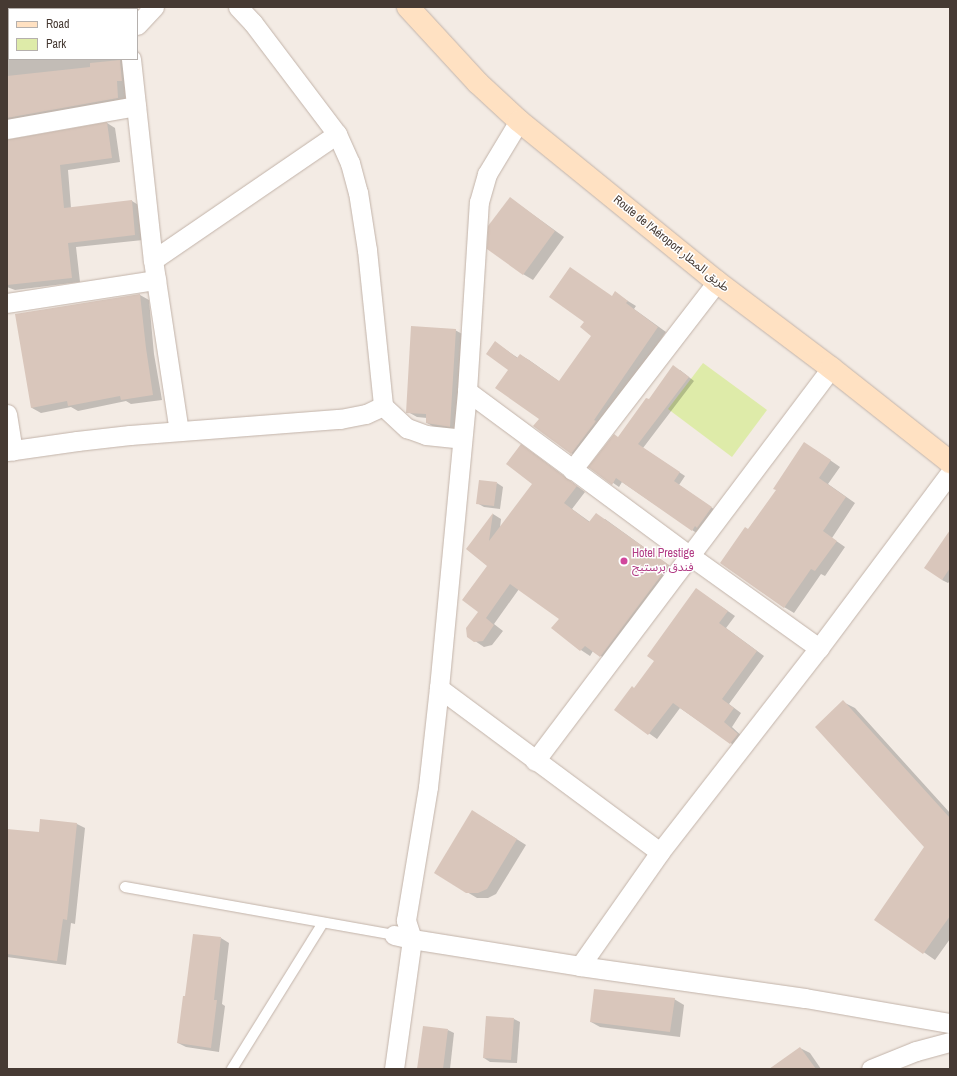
<!DOCTYPE html>
<html>
<head>
<meta charset="utf-8">
<style>
  body { margin:0 }
  #map { position:relative; width:957px; height:1076px; overflow:hidden; background:#f3ebe4; font-family:"Archivo Narrow","Noto Sans Arabic",sans-serif }
  div>[style] { position:absolute }
  .green>* { inset:0; background:#deeba9 }
  .shadow>* { inset:0; background:#0003 }
  .building>* { inset:0; background:#d9c6bb }
  .roads { filter:drop-shadow(0 0 1px #c2b3a9) drop-shadow(0 0 1px #c2b3a9) }
  .lane>* { height:10px; margin:-5px; padding:0 5px; transform-origin:5px; border-radius:5px; background:#fff }
  .street>* { height:19px; margin:-9.5px; padding:0 9.5px; transform-origin:9.5px; border-radius:9.5px; background:#fff }
  .secondary>* { height:22px; margin:-11px; padding:0 11px; transform-origin:11px; border-radius:11px; background:#ffe1c2 }
  .dots>* { width:11px; height:11px; translate:-50% -50%; box-sizing:border-box; border:2px solid #fff; border-radius:50% }
  span { translate:-50% -50%; white-space:nowrap; text-align:center; line-height:1.15; -webkit-text-stroke:3px #fff; paint-order:stroke }
  .street-label { font-size:12px; color:#463a33 }
  .hotel-label { font-size:12px; color:#b23c85 }
  .left { translate:0 -50%; text-align:left }
  .frame { position:absolute; inset:0; border:8px solid #463a33; pointer-events:none }
  .legend { position:absolute; left:8px; top:8px; width:130px; height:52px; box-sizing:border-box; background:#fff; border:1px solid #b5b0ad; margin:0; padding:5px 7px; list-style:none; font-size:12px; color:#463a33 }
  .legend li { display:flex; align-items:center; gap:8px; height:20px }
  .legend b { width:20px; border:1px solid #b5b0ad }
</style>
</head>
<body>
<div id="map">
  <div class="green">
    <i style="clip-path:polygon(703px 363px,767px 410px,732px 457px,668px 409px)"></i>
  </div>
  <div class="shadow">
    <i style="clip-path:polygon(7px 7px,115px 7px,115px 9px,9px 9px,9px 59px,123px 59px,126px 102px,7px 127px)"></i>
    <i style="clip-path:polygon(107px 123px,115px 128px,120px 162px,68px 170px,71px 208px,132px 201px,140px 206px,143px 240px,76px 247px,80px 282px,15px 290px,7px 287px,7px 140px)"></i>
    <i style="clip-path:polygon(510px 198px,564px 237px,533px 280px,523px 274px)"></i>
    <i style="clip-path:polygon(615px 293px,636px 306px,634px 309px,666px 332px,579px 458px,571px 453px,540px 419px,509px 370px,496px 343px,518px 358px,520px 355px,529px 360px,560px 382px,592px 336px)"></i>
    <i style="clip-path:polygon(140px 295px,149px 300px,154px 354px,162px 400px,131px 404px,126px 401px,78px 411px,71px 407px,41px 413px,32px 408px,16px 315px)"></i>
    <i style="clip-path:polygon(455px 330px,464px 335px,459px 431px,436px 428px,427px 423px,427px 418px,417px 417px,408px 412px)"></i>
    <i style="clip-path:polygon(680px 370px,694px 381px,643px 448px,685px 476px,679px 485px,718px 512px,698px 534px,622px 482px,619px 487px,590px 467px,618px 438px,650px 400px)"></i>
    <i style="clip-path:polygon(814px 449px,840px 467px,828px 484px,855px 503px,832px 538px,845px 547px,825px 576px,821px 574px,794px 613px,784px 607px,748px 530px,777px 490px)"></i>
    <i style="clip-path:polygon(530px 451px,585px 492px,572px 509px,590px 522px,605px 519px,677px 571px,609px 661px,593px 651px,590px 656px,581px 650px,553px 628px,560px 618px,519px 589px,494px 624px,503px 631px,492px 645px,484px 647px,475px 641px,489px 566px,467px 549px,493px 514px,501px 519px,500px 528px,533px 484px)"></i>
    <i style="clip-path:polygon(497px 483px,503px 487px,500px 509px,484px 507px,477px 503px)"></i>
    <i style="clip-path:polygon(950px 547px,950px 581px,948px 583px,942px 580px)"></i>
    <i style="clip-path:polygon(696px 589px,735px 616px,726px 628px,764px 656px,729px 704px,741px 713px,732px 727px,745px 739px,738px 748px,680px 708px,657px 739px,616px 710px,635px 689px,656px 661px)"></i>
    <i style="clip-path:polygon(843px 702px,855px 708px,950px 813px,950px 939px,935px 960px,876px 919px,925px 847px)"></i>
    <i style="clip-path:polygon(482px 817px,526px 845px,496px 894px,488px 898px,477px 898px,467px 892px)"></i>
    <i style="clip-path:polygon(41px 820px,77px 824px,85px 828px,75px 924px,71px 923px,66px 965px,7px 957px,7px 830px,40px 833px)"></i>
    <i style="clip-path:polygon(221px 938px,229px 943px,222px 1004px,225px 1006px,219px 1052px,186px 1047px,178px 1043px,186px 997px)"></i>
    <i style="clip-path:polygon(674px 999px,684px 1005px,680px 1037px,600px 1027px,591px 1022px)"></i>
    <i style="clip-path:polygon(514px 1019px,520px 1022px,517px 1063px,490px 1062px,484px 1058px)"></i>
    <i style="clip-path:polygon(448px 1030px,454px 1033px,450px 1069px,418px 1069px)"></i>
    <i style="clip-path:polygon(800px 1048px,810px 1053px,821px 1069px,770px 1069px)"></i>
  </div>
  <div class="building">
    <i style="clip-path:polygon(120px 60px,122px 81px,117px 81px,118px 98px,7px 118px,7px 76px,90px 67px,90px 63px)"></i>
    <i style="clip-path:polygon(107px 122px,112px 158px,60px 165px,64px 208px,132px 200px,135px 235px,68px 243px,72px 278px,7px 285px,7px 140px)"></i>
    <i style="clip-path:polygon(510px 197px,555px 231px,523px 275px,487px 249px,488px 226px)"></i>
    <i style="clip-path:polygon(570px 267px,612px 296px,615px 291px,628px 301px,626px 303px,658px 327px,594px 420px,596px 421px,571px 454px,533px 426px,539px 419px,495px 388px,508px 370px,486px 354px,495px 341px,517px 358px,520px 354px,559px 381px,591px 336px,580px 327px,584px 322px,549px 297px)"></i>
    <i style="clip-path:polygon(140px 294px,146px 348px,153px 395px,121px 400px,120px 396px,68px 406px,67px 401px,31px 408px,15px 314px)"></i>
    <i style="clip-path:polygon(411px 326px,456px 329px,450px 427px,426px 423px,426px 414px,406px 413px)"></i>
    <i style="clip-path:polygon(673px 365px,689px 377px,638px 444px,680px 472px,674px 481px,712px 507px,697px 528px,695px 526px,692px 531px,616px 478px,612px 485px,588px 467px,614px 434px,618px 437px,646px 398px,649px 399px)"></i>
    <i style="clip-path:polygon(804px 442px,831px 460px,819px 478px,846px 497px,823px 531px,837px 541px,815px 571px,811px 569px,784px 608px,720px 563px,745px 527px,748px 529px,776px 490px,773px 489px)"></i>
    <i style="clip-path:polygon(521px 444px,577px 486px,564px 503px,589px 522px,596px 513px,669px 565px,600px 657px,585px 646px,580px 651px,551px 628px,559px 619px,510px 584px,486px 618px,494px 625px,483px 641px,474px 642px,467px 637px,466px 628px,478px 612px,462px 600px,487px 566px,466px 549px,493px 513px,489px 541px,532px 484px,506px 464px)"></i>
    <i style="clip-path:polygon(479px 480px,497px 482px,494px 506px,476px 504px)"></i>
    <i style="clip-path:polygon(950px 530px,950px 568px,942px 580px,924px 568px)"></i>
    <i style="clip-path:polygon(696px 588px,728px 611px,719px 623px,757px 651px,722px 699px,734px 708px,724px 722px,738px 734px,730px 744px,673px 703px,648px 735px,614px 710px,632px 686px,634px 688px,654px 661px,647px 656px)"></i>
    <i style="clip-path:polygon(843px 700px,950px 818px,950px 916px,923px 954px,874px 920px,924px 847px,815px 727px)"></i>
    <i style="clip-path:polygon(472px 810px,517px 839px,487px 889px,478px 893px,466px 893px,434px 873px)"></i>
    <i style="clip-path:polygon(40px 819px,77px 823px,67px 920px,63px 919px,57px 961px,7px 954px,7px 829px,39px 832px)"></i>
    <i style="clip-path:polygon(193px 934px,221px 937px,214px 1000px,217px 1000px,211px 1048px,177px 1043px,183px 996px,185px 996px)"></i>
    <i style="clip-path:polygon(594px 989px,675px 998px,670px 1032px,590px 1022px)"></i>
    <i style="clip-path:polygon(486px 1016px,514px 1018px,511px 1060px,483px 1058px)"></i>
    <i style="clip-path:polygon(423px 1026px,448px 1029px,443px 1069px,417px 1069px)"></i>
    <i style="clip-path:polygon(800px 1047px,816px 1069px,769px 1069px)"></i>
  </div>
  <div class="roads">
    <div class="lane">
      <i style="left:125px;top:887px;width:273px;rotate:10.1deg"></i>
      <i style="left:232px;top:1069px;width:172px;rotate:-58.1deg"></i>
    </div>
    <div class="street">
      <i style="left:125px;top:7px;width:2px;rotate:90deg"></i>
      <i style="left:238px;top:7px;width:22px;rotate:47deg"></i>
      <i style="left:253px;top:23px;width:139px;rotate:52.9deg"></i>
      <i style="left:337px;top:134px;width:32px;rotate:66deg"></i>
      <i style="left:350px;top:163px;width:30px;rotate:75deg"></i>
      <i style="left:358px;top:192px;width:59px;rotate:81.2deg"></i>
      <i style="left:367px;top:250px;width:157px;rotate:84.1deg"></i>
      <i style="left:137px;top:25px;width:25px;rotate:-47deg"></i>
      <i style="left:131px;top:59px;width:202px;rotate:83.8deg"></i>
      <i style="left:153px;top:260px;width:173px;rotate:81.4deg"></i>
      <i style="left:7px;top:129px;width:131px;rotate:-10.1deg"></i>
      <i style="left:153px;top:260px;width:223px;rotate:-34.4deg"></i>
      <i style="left:7px;top:303px;width:151px;rotate:-8.8deg"></i>
      <i style="left:467px;top:391px;width:276px;rotate:36.5deg"></i>
      <i style="left:689px;top:555px;width:160px;rotate:35.6deg"></i>
      <i style="left:7px;top:414px;width:37px;rotate:81deg"></i>
      <i style="left:7px;top:451px;width:71px;rotate:-8.1deg"></i>
      <i style="left:77px;top:441px;width:53px;rotate:-6.5deg"></i>
      <i style="left:130px;top:435px;width:211px;rotate:-4.4deg"></i>
      <i style="left:340px;top:419px;width:26px;rotate:-11deg"></i>
      <i style="left:366px;top:414px;width:19px;rotate:-25deg"></i>
      <i style="left:383px;top:406px;width:33px;rotate:43deg"></i>
      <i style="left:407px;top:428px;width:20px;rotate:20deg"></i>
      <i style="left:426px;top:435px;width:36px;rotate:6deg"></i>
      <i style="left:572px;top:470px;width:237px;rotate:-52.4deg"></i>
      <i style="left:439px;top:688px;width:275px;rotate:36.6deg"></i>
      <i style="left:535px;top:761px;width:492px;rotate:-53deg"></i>
      <i style="left:394px;top:935px;width:18px;rotate:13deg"></i>
      <i style="left:412px;top:939px;width:170px;rotate:9.1deg"></i>
      <i style="left:580px;top:966px;width:227px;rotate:8.1deg"></i>
      <i style="left:805px;top:998px;width:147px;rotate:9.8deg"></i>
      <i style="left:580px;top:966px;width:139px;rotate:-54.9deg"></i>
      <i style="left:660px;top:852px;width:259px;rotate:-52.1deg"></i>
      <i style="left:819px;top:648px;width:219px;rotate:-53.2deg"></i>
      <i style="left:394px;top:1069px;width:131px;rotate:-82.1deg"></i>
      <i style="left:412px;top:939px;width:20px;rotate:-108deg"></i>
      <i style="left:406px;top:920px;width:135px;rotate:-80.6deg"></i>
      <i style="left:428px;top:787px;width:100px;rotate:-83.7deg"></i>
      <i style="left:439px;top:688px;width:298px;rotate:-84.6deg"></i>
      <i style="left:467px;top:391px;width:189px;rotate:-86.4deg"></i>
      <i style="left:479px;top:202px;width:29px;rotate:-74deg"></i>
      <i style="left:487px;top:174px;width:62px;rotate:-58.9deg"></i>
      <i style="left:871px;top:1069px;width:48px;rotate:-21.8deg"></i>
      <i style="left:916px;top:1051px;width:35px;rotate:-15deg"></i>
    </div>
    <div class="secondary">
      <i style="left:408px;top:7px;width:103px;rotate:47.4deg"></i>
      <i style="left:478px;top:83px;width:56px;rotate:42.8deg"></i>
      <i style="left:519px;top:121px;width:255px;rotate:39.1deg"></i>
      <i style="left:717px;top:282px;width:143px;rotate:37deg"></i>
      <i style="left:831px;top:368px;width:152px;rotate:38.3deg"></i>
    </div>
  </div>
  <div class="dots">
    <i style="left:624px;top:561px;background:#d1479c"></i>
  </div>
  <div class="street-label">
    <span style="left:671px;top:244px;rotate:39deg">Route de l'Aéroport طريق المطار</span>
  </div>
  <div class="hotel-label">
    <span class="left" style="left:632px;top:561px">Hotel Prestige<br>فندق برستيج</span>
  </div>
  <div class="frame"></div>
  <ul class="legend">
  <li><b style="height:5px;background:#ffe1c2"></b>Road</li>
  <li><b style="height:11px;background:#deeba9"></b>Park</li>
  </ul>
</div>
</body>
</html>
